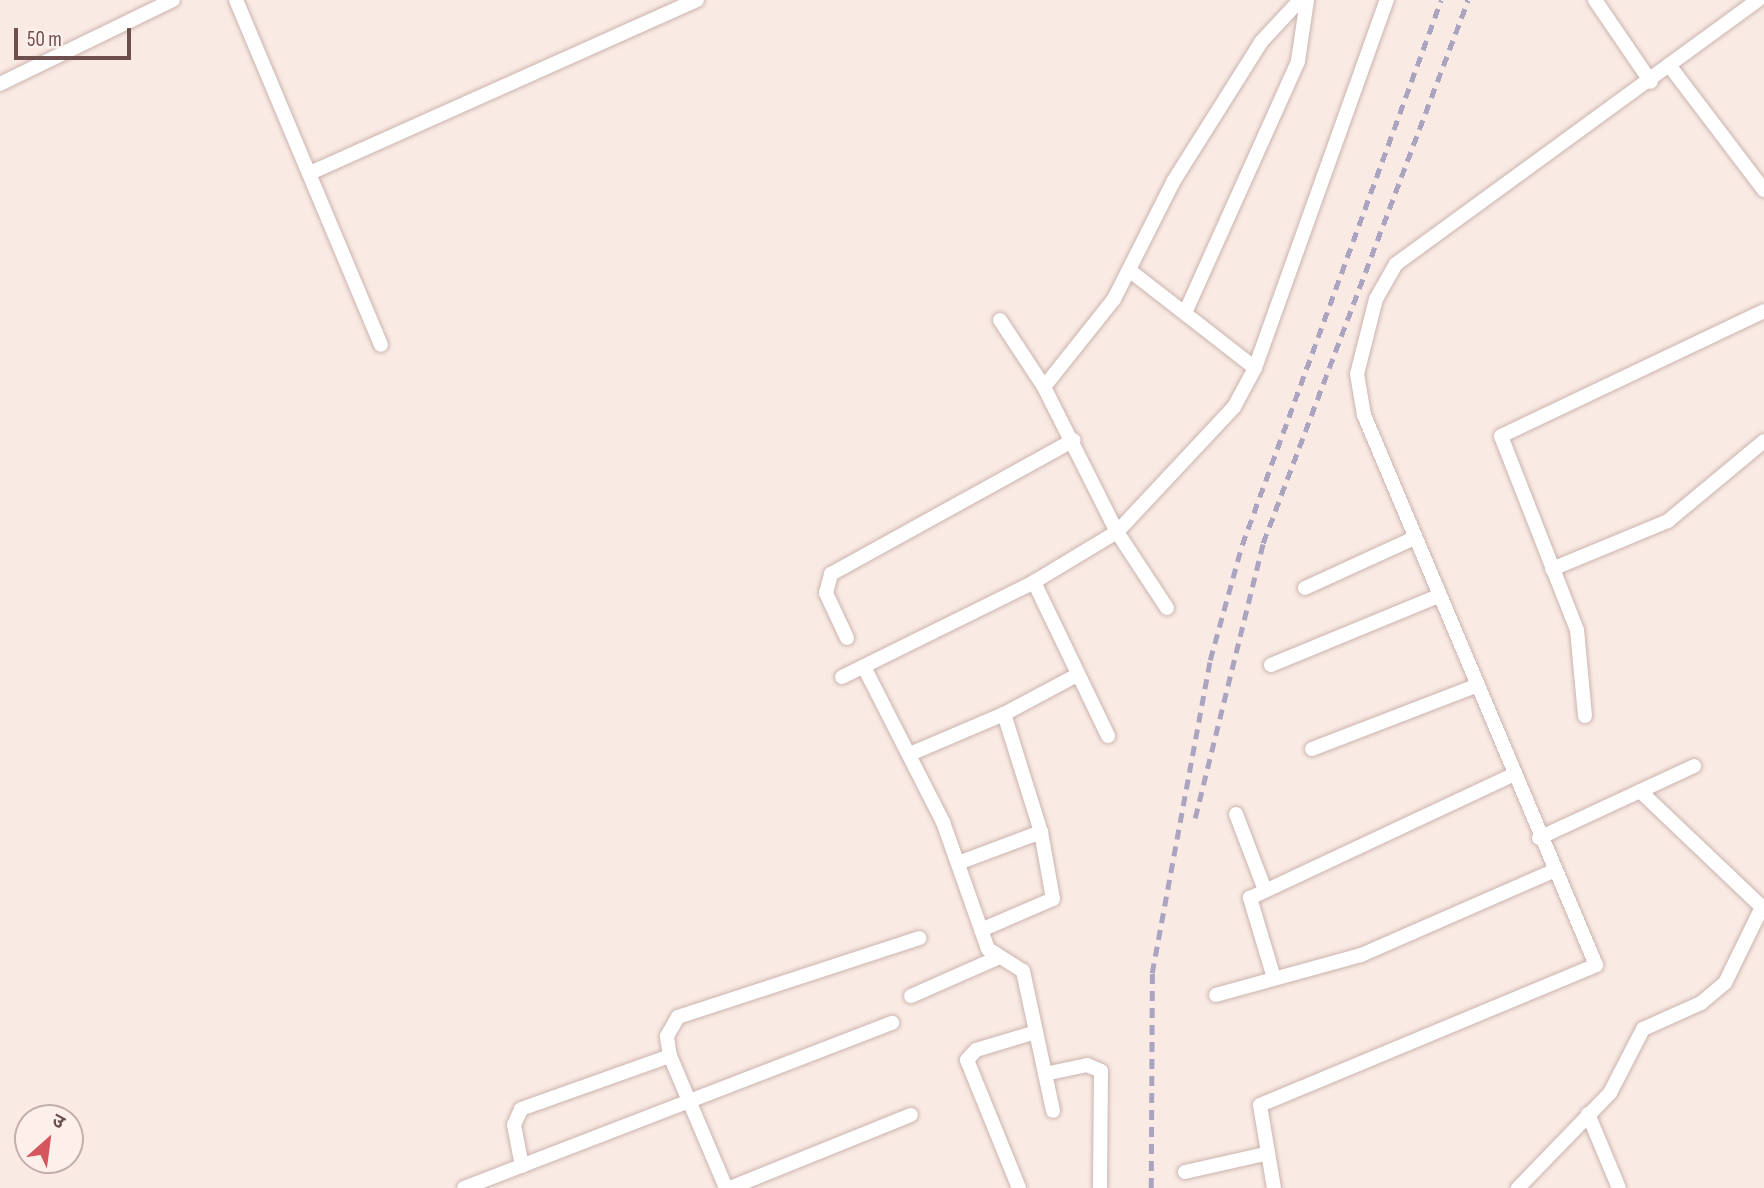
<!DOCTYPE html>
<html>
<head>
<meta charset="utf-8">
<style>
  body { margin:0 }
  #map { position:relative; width:1764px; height:1188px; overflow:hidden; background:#f9ebe4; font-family:"Sofia Sans Condensed","Noto Sans Devanagari",sans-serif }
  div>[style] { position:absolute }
  .roads { filter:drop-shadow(0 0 2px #cbb3ae) drop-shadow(0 0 2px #cbb3ae) }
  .minor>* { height:14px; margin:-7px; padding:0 7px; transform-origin:7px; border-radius:7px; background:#fff }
  .rail>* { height:4.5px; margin-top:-2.25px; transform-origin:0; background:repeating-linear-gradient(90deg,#aba4c1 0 10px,transparent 0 17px) }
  span { translate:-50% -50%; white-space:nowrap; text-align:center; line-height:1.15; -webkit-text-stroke:6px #fdefe9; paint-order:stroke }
  .north { position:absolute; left:14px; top:1104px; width:70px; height:70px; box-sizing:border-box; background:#fdefe9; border:2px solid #c4afab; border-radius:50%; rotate:28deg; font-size:19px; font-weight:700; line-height:28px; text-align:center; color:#6e4f4d }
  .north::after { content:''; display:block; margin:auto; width:24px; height:32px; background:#d5565d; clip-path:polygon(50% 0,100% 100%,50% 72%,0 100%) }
  .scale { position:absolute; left:14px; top:28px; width:117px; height:32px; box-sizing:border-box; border:4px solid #6e4f4d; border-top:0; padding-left:9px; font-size:21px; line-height:24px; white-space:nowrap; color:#6e4f4d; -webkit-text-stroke:5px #fdefe9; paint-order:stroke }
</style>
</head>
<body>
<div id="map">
  <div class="roads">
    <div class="minor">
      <i style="left:236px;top:0;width:374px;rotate:67.2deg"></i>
      <i style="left:1595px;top:0;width:99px;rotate:55.7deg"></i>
      <i style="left:1669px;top:65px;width:157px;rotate:52.8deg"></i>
      <i style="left:0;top:84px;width:192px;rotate:-25.9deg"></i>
      <i style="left:310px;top:173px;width:424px;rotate:-24.1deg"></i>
      <i style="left:1185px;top:313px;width:276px;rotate:-65.8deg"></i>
      <i style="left:1298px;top:61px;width:62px;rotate:-81.6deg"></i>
      <i style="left:1000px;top:320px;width:80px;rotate:56.7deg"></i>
      <i style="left:1255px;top:368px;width:391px;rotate:-70.3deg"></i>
      <i style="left:1552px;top:569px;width:126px;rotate:-22.5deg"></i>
      <i style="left:1668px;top:521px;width:125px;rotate:-39.8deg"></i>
      <i style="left:1034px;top:582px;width:171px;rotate:64.3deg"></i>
      <i style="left:1305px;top:588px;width:120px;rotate:-24.6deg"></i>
      <i style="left:1167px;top:608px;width:91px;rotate:-123.3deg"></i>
      <i style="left:1117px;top:532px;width:162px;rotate:-116.7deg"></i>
      <i style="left:1044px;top:387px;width:112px;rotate:-51.5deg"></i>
      <i style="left:1114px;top:299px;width:131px;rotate:-63.2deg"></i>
      <i style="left:1173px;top:182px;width:165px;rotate:-57.8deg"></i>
      <i style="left:1261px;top:42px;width:57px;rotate:-47.1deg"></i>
      <i style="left:847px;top:638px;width:50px;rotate:-115deg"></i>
      <i style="left:826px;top:593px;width:20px;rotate:-75deg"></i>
      <i style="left:831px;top:574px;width:277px;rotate:-28.9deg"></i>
      <i style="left:1271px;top:665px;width:181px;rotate:-22.4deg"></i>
      <i style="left:864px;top:667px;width:174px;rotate:63deg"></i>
      <i style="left:943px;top:822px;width:135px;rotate:70.5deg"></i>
      <i style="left:988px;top:949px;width:41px;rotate:32.2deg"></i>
      <i style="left:1023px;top:971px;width:143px;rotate:77.9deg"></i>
      <i style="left:842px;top:677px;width:214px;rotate:-26.3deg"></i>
      <i style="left:1034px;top:582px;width:97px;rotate:-31.1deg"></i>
      <i style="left:1117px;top:532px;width:171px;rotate:-46.9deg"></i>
      <i style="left:1234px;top:407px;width:44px;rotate:-61.7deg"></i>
      <i style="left:1255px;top:368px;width:160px;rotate:-142.1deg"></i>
      <i style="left:1585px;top:716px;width:86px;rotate:-95.3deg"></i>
      <i style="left:1577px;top:630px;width:208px;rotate:-111.4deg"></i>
      <i style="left:1501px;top:436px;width:291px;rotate:-25.4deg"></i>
      <i style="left:1312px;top:749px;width:178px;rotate:-21.1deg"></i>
      <i style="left:910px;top:754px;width:102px;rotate:-23.1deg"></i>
      <i style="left:1640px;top:791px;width:171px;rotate:43.6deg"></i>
      <i style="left:1236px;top:814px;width:81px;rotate:69.1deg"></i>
      <i style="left:1539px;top:838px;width:171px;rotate:-24.9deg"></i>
      <i style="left:958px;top:863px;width:89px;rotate:-20.5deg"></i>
      <i style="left:1041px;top:832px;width:124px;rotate:-107.4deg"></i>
      <i style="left:1004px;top:714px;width:83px;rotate:-28.1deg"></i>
      <i style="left:981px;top:930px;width:78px;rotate:-23.3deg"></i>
      <i style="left:1053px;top:899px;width:68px;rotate:-100.2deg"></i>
      <i style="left:1274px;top:978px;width:84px;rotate:-106.7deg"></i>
      <i style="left:1250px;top:898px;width:290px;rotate:-25.1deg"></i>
      <i style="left:1216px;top:995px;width:150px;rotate:-15.4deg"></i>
      <i style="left:1361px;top:955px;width:210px;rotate:-23.6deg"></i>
      <i style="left:911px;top:996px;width:94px;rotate:-23.8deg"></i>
      <i style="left:670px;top:1056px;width:143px;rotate:67deg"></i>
      <i style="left:1045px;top:1074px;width:43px;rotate:-12.1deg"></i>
      <i style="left:1087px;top:1065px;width:15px;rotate:23deg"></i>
      <i style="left:1101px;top:1071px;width:117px;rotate:90.5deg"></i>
      <i style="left:1588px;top:1114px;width:80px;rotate:67.3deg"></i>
      <i style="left:522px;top:1166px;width:42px;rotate:-101deg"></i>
      <i style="left:514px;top:1125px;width:17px;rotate:-66deg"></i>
      <i style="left:521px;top:1109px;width:158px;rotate:-19.6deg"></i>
      <i style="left:670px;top:1056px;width:20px;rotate:-99deg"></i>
      <i style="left:667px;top:1036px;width:22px;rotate:-60deg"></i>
      <i style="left:678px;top:1017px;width:254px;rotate:-18.1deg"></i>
      <i style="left:1185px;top:1172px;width:82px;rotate:-12.7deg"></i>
      <i style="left:464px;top:1188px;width:459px;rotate:-21.1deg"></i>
      <i style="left:730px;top:1188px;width:195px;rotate:-22deg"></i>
      <i style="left:1019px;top:1188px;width:138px;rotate:-112.1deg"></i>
      <i style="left:967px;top:1060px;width:13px;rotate:-48deg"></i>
      <i style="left:976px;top:1050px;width:63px;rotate:-16.7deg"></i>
      <i style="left:1274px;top:1188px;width:84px;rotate:-99.6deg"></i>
      <i style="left:1260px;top:1105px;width:364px;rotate:-22.6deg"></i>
      <i style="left:1596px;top:965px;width:597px;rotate:-112.87deg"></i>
      <i style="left:1364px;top:415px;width:42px;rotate:-99.7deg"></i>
      <i style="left:1357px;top:374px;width:77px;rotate:-75.8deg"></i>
      <i style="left:1376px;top:299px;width:40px;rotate:-60.3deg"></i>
      <i style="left:1396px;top:264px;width:448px;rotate:-36.1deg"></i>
      <i style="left:1518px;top:1188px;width:132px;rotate:-45.9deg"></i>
      <i style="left:1610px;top:1093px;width:72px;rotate:-62.7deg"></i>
      <i style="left:1643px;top:1029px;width:64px;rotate:-24.1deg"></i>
      <i style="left:1701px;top:1003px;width:31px;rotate:-40deg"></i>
      <i style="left:1725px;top:983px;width:85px;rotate:-64deg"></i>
    </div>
  </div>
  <div class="rail">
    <i style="left:1195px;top:818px;width:283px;rotate:-76.1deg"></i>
    <i style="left:1263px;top:543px;width:580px;rotate:-69.32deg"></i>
    <i style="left:1151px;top:1188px;width:215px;rotate:-89.7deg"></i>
    <i style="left:1152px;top:973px;width:318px;rotate:-79.5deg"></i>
    <i style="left:1210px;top:660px;width:119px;rotate:-74.5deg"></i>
    <i style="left:1242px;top:545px;width:580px;rotate:-69.94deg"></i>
  </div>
  <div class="north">उ</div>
  <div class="scale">50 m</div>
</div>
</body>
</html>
